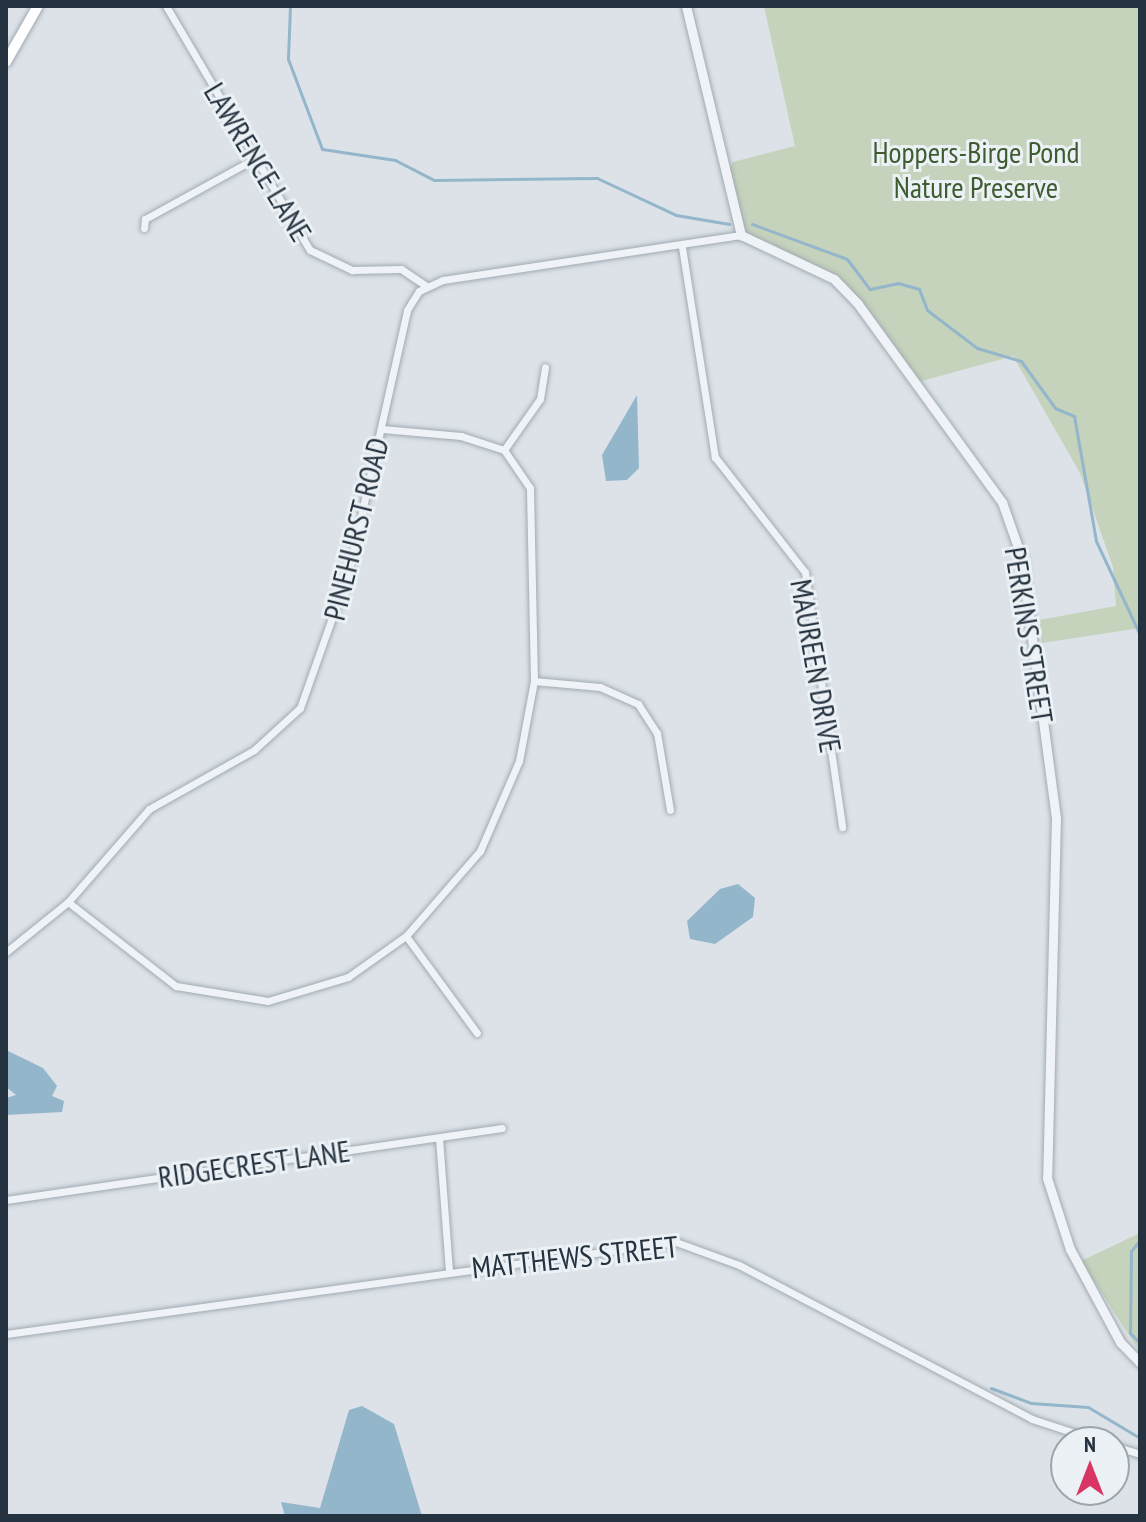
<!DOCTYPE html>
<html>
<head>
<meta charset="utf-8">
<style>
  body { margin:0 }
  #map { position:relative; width:1146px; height:1522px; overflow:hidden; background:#dce2e8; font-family:"PT Sans Narrow",sans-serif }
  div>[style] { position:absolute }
  .green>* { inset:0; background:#c5d2bc }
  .water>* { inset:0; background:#93b6cb }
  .stream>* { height:3px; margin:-1.5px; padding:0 1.5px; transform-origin:1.5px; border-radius:1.5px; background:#93b6cb }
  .roads { filter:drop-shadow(0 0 2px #a1aab2) drop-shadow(0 0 2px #a1aab2) }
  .minor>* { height:7px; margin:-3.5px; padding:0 3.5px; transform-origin:3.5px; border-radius:3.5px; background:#eff2f6 }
  .tertiary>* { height:9px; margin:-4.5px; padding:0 4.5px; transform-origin:4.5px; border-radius:4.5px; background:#eff2f6 }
  .secondary>* { height:10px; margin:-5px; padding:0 5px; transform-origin:5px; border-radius:5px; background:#fff }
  span { translate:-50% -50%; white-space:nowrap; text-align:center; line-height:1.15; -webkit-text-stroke:6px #ebf1f5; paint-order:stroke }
  .park-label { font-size:30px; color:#3f5c31 }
  .street-label { font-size:30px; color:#25323f }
  .frame { position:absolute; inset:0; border:8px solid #25323f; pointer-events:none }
  .north { position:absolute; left:1050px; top:1426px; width:80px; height:80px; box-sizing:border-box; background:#ebf1f5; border:2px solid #9ca5ac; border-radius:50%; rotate:0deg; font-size:22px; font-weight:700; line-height:32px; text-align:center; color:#25323f }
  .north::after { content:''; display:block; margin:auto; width:28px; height:36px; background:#d93564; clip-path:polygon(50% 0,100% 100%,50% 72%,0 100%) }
</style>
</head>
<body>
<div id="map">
  <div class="green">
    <i style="clip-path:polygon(764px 6px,1140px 6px,1140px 628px,1042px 643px,1039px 620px,1116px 606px,1113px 567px,1080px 473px,1013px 356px,918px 382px,834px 279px,741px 235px,727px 171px,733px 162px,795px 146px)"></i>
    <i style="clip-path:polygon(1140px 1233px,1140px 1352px,1081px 1261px)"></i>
  </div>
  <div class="water">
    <i style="clip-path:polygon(637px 395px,639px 468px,627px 480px,606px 481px,602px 455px)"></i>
    <i style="clip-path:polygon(738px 884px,755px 898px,753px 917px,715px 944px,690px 939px,687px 921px,720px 889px)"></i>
    <i style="clip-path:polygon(6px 1050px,43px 1068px,57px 1086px,52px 1096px,64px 1101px,62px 1112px,6px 1115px,6px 1098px,16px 1095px,6px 1087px)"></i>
    <i style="clip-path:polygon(362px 1406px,394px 1424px,422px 1516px,285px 1516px,281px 1502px,320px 1508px,349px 1410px)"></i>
  </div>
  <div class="stream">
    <i style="left:290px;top:6px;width:53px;rotate:92.2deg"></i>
    <i style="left:288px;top:59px;width:96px;rotate:69.3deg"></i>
    <i style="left:322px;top:149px;width:74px;rotate:8.6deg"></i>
    <i style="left:395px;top:160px;width:44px;rotate:27.1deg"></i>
    <i style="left:434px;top:180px;width:163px;rotate:-0.7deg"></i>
    <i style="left:597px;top:178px;width:87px;rotate:25.1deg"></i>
    <i style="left:676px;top:215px;width:54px;rotate:9.6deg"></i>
    <i style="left:752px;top:224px;width:101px;rotate:20.2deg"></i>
    <i style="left:847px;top:259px;width:38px;rotate:53deg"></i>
    <i style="left:870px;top:289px;width:29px;rotate:-12deg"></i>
    <i style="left:898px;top:283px;width:22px;rotate:16deg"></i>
    <i style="left:919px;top:289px;width:22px;rotate:69deg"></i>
    <i style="left:927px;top:310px;width:63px;rotate:37.2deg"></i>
    <i style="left:977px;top:348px;width:46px;rotate:16.5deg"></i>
    <i style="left:1021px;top:361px;width:58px;rotate:54.1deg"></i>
    <i style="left:1055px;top:408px;width:21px;rotate:23deg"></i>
    <i style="left:1074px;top:416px;width:127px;rotate:80deg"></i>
    <i style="left:1096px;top:541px;width:104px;rotate:64.9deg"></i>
    <i style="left:1140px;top:1130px;width:42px;rotate:90deg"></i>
    <i style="left:1140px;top:1240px;width:14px;rotate:129deg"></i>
    <i style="left:1131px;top:1251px;width:82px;rotate:90.7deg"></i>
    <i style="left:1130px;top:1333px;width:14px;rotate:45deg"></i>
    <i style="left:991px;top:1388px;width:43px;rotate:20.6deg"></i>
    <i style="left:1031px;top:1403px;width:57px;rotate:4deg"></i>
    <i style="left:1088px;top:1407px;width:61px;rotate:30.8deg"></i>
  </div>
  <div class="roads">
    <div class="minor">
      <i style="left:166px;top:6px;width:283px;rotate:59.5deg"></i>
      <i style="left:310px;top:250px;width:47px;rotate:25.5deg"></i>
      <i style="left:352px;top:270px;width:49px;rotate:-1.2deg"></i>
      <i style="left:401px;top:269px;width:30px;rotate:34deg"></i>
      <i style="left:144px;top:228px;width:9px;rotate:-84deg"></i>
      <i style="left:145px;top:219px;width:124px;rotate:-28.8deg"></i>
      <i style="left:682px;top:247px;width:213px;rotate:81.1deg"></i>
      <i style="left:715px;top:457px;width:146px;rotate:52deg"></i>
      <i style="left:805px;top:572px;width:258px;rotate:81.7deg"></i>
      <i style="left:504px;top:450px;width:62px;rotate:-54.8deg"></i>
      <i style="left:540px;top:399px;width:32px;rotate:-81deg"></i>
      <i style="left:534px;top:681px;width:66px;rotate:5.2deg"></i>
      <i style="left:600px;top:687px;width:42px;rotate:24.1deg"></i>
      <i style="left:638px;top:704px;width:35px;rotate:57deg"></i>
      <i style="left:657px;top:733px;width:78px;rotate:80.4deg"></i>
      <i style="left:68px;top:902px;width:137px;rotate:37.9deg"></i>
      <i style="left:176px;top:986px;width:93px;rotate:9.3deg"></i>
      <i style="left:268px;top:1001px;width:84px;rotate:-16.7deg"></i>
      <i style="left:348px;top:977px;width:71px;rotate:-35.3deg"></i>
      <i style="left:406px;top:936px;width:113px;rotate:-49deg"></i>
      <i style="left:480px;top:851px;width:98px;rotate:-66.6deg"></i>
      <i style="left:519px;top:761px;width:81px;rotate:-79.4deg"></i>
      <i style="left:534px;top:681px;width:193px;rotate:-91.2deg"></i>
      <i style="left:530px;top:488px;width:46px;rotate:-124.4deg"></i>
      <i style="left:504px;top:450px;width:45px;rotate:-162deg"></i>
      <i style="left:461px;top:436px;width:79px;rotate:-174.9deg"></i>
      <i style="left:406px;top:936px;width:120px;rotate:53.8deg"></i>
      <i style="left:6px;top:952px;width:80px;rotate:-38.9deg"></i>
      <i style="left:68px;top:902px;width:123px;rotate:-48.9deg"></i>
      <i style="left:149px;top:809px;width:120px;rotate:-29.3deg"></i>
      <i style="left:254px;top:750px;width:62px;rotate:-42.4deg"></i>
      <i style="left:300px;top:708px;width:146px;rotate:-70.5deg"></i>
      <i style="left:349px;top:570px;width:266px;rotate:-77.4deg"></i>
      <i style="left:407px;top:310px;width:22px;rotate:-58deg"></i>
      <i style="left:419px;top:291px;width:26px;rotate:-25deg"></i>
      <i style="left:443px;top:280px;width:301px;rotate:-8.6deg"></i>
      <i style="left:439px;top:1138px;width:132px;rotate:85.7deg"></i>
      <i style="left:6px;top:1200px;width:501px;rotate:-8.26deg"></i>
      <i style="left:6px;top:1334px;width:676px;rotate:-7.82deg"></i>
      <i style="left:676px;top:1242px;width:67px;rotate:20.1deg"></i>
      <i style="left:739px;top:1265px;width:331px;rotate:27.7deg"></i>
      <i style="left:1032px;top:1419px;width:74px;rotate:18.2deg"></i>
      <i style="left:1114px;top:1446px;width:27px;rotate:17deg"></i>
    </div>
    <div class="tertiary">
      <i style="left:686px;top:6px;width:236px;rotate:76.5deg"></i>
      <i style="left:741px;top:235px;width:103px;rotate:25.3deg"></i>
      <i style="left:834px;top:279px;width:35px;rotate:46deg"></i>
      <i style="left:858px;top:304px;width:245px;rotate:54deg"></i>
      <i style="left:1002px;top:502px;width:57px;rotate:70.6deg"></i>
      <i style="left:1021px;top:556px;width:263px;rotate:82.4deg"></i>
      <i style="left:1056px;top:817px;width:361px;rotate:91.4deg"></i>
      <i style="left:1047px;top:1178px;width:75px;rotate:72.1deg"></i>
      <i style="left:1070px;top:1249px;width:106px;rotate:61.7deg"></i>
      <i style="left:1120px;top:1342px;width:29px;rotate:46deg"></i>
    </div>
    <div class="secondary">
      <i style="left:6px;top:62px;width:64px;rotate:-60.3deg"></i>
    </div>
  </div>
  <div class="park-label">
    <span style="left:976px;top:169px">Hoppers-Birge Pond<br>Nature Preserve</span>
  </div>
  <div class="street-label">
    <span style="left:258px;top:162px;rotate:59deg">LAWRENCE LANE</span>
    <span style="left:356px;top:529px;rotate:-76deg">PINEHURST ROAD</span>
    <span style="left:1029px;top:635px;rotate:81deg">PERKINS STREET</span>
    <span style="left:816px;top:666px;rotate:80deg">MAUREEN DRIVE</span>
    <span style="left:254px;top:1164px;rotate:-8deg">RIDGECREST LANE</span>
    <span style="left:575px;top:1257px;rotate:-6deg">MATTHEWS STREET</span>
  </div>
  <div class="frame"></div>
  <div class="north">N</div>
</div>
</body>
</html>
